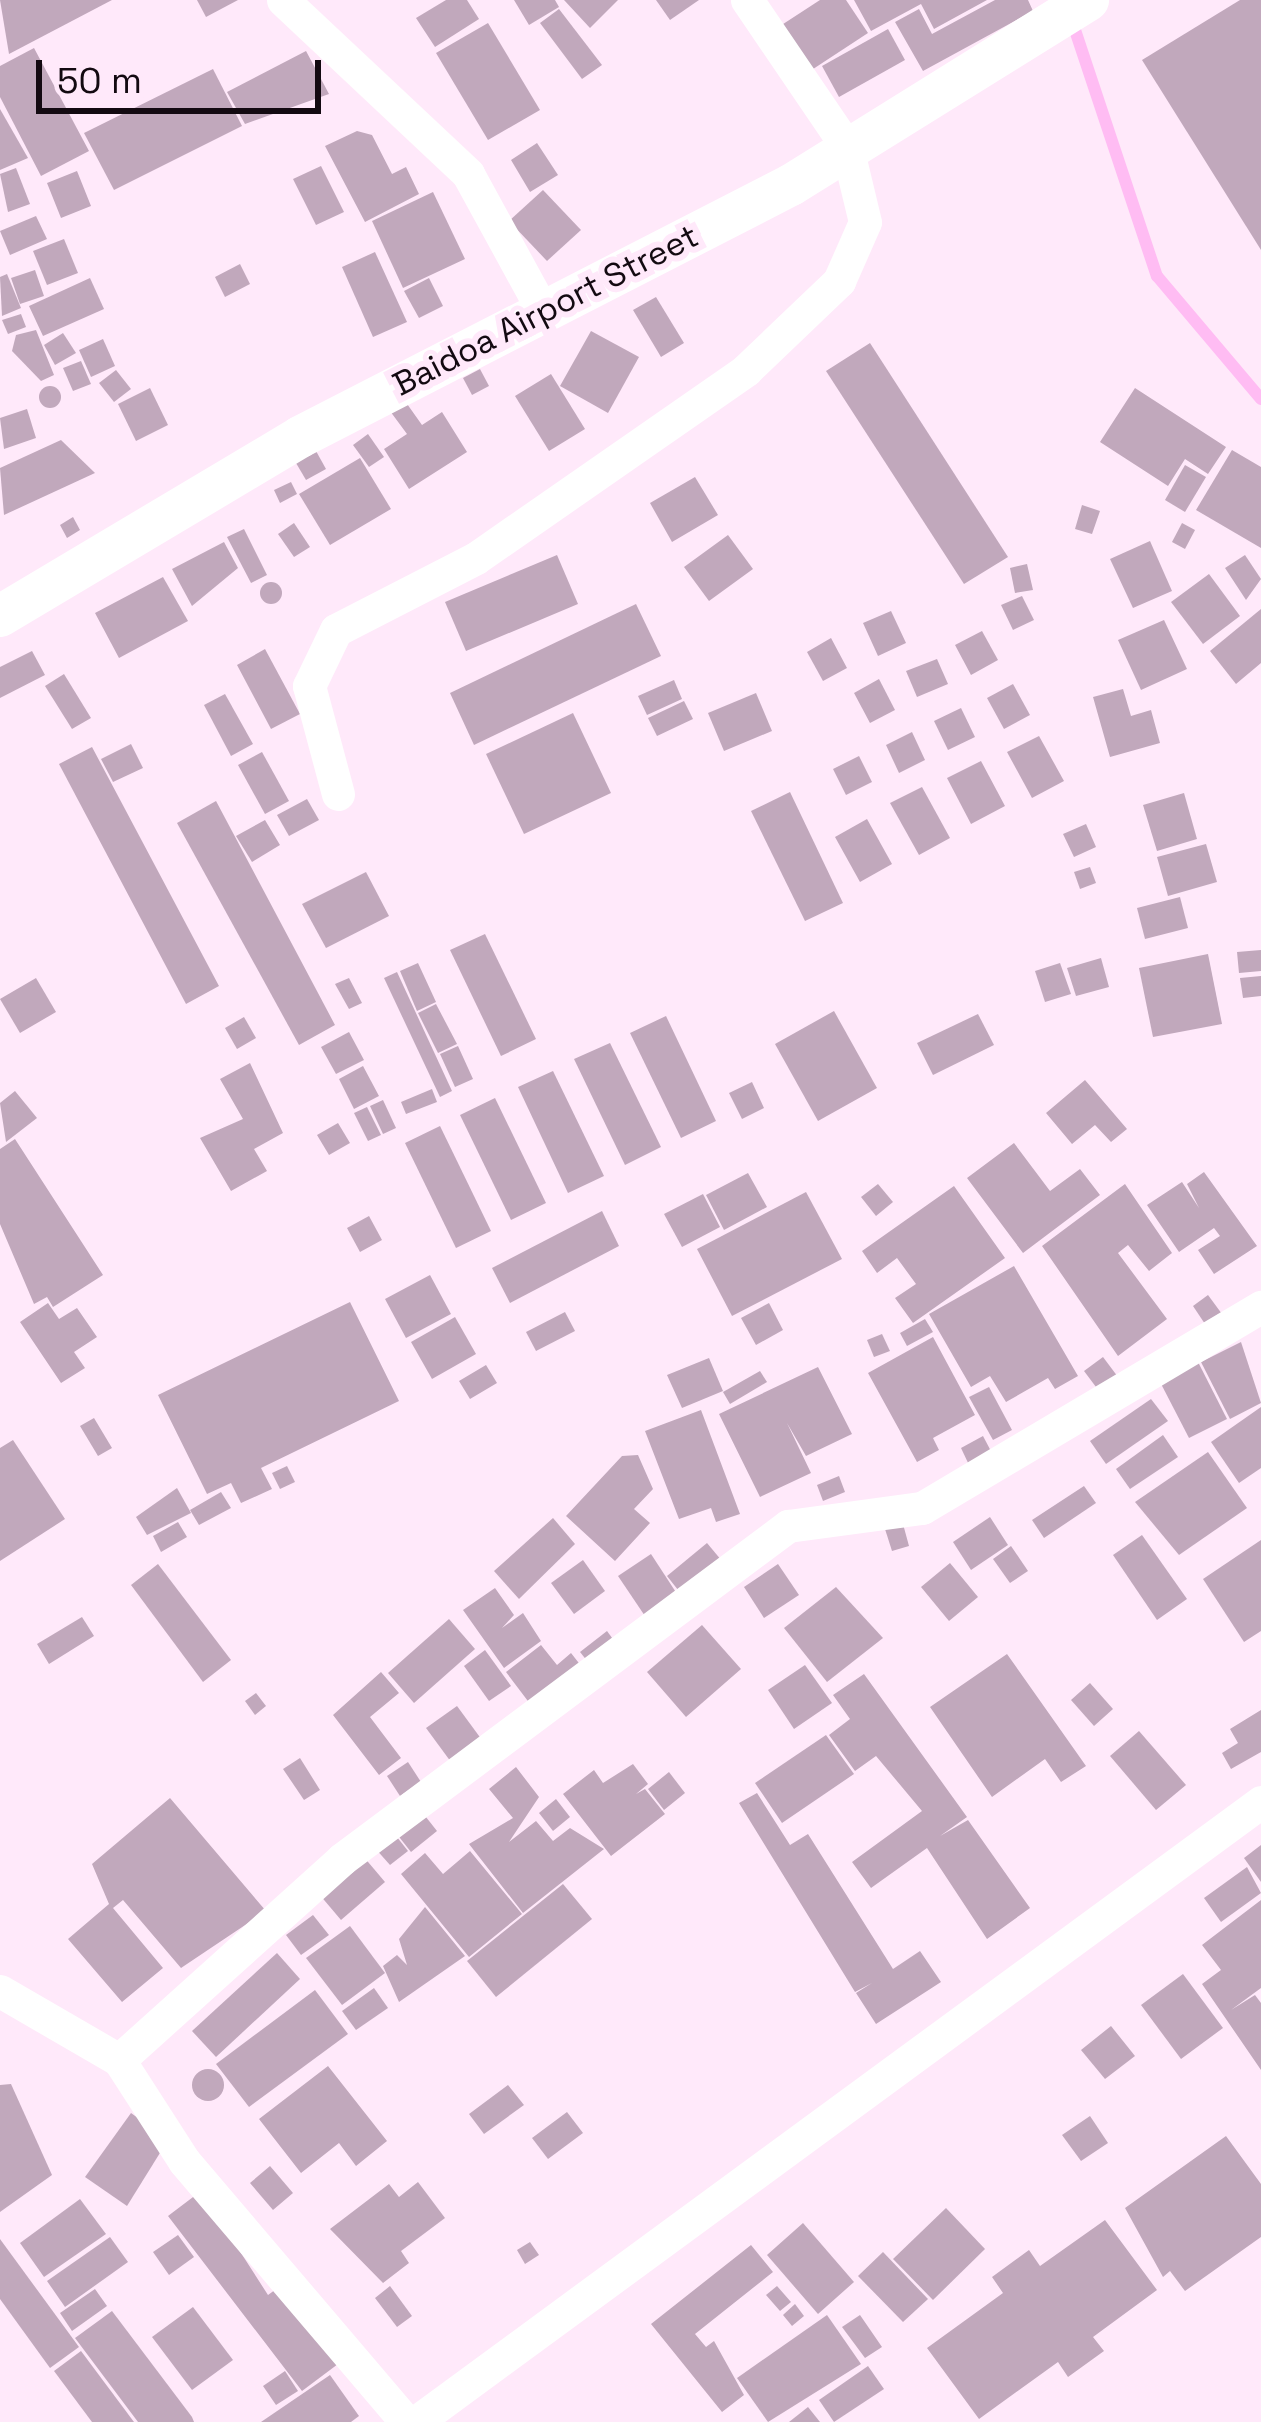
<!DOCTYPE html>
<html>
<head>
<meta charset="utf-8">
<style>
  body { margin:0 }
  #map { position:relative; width:1261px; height:2422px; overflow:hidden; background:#ffe9fa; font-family:"Space Grotesk",sans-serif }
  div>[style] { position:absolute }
  .stream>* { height:12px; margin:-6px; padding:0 6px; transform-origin:6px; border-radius:6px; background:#ffbcf3 }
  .building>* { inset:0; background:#c1a8bc }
  .round { border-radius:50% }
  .minor>* { height:33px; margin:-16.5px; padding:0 16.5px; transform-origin:16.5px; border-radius:16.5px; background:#fff }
  .tertiary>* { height:42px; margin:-21px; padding:0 21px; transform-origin:21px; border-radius:21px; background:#fff }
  span { translate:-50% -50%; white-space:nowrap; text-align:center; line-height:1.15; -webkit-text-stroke:12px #ffe9fa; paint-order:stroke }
  .street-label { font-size:33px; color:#130a11 }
  .scale { position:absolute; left:36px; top:60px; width:285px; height:54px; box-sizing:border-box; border:6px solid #130a11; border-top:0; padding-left:15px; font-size:36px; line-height:42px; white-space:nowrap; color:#130a11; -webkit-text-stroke:9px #ffe9fa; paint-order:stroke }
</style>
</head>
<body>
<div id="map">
  <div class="stream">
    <i style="left:1071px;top:18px;width:272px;rotate:71.6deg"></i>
    <i style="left:1157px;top:276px;width:161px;rotate:49.8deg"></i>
  </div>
  <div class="building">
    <i style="clip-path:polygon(0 0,112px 0,9px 54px)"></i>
    <i style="clip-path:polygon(197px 0,238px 0,206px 17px)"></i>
    <i style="clip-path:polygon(446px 0,467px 0,479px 19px,435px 47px,416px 18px)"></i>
    <i style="clip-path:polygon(514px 0,555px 0,559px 7px,529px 25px)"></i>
    <i style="clip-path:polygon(564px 0,618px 0,590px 28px)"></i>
    <i style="clip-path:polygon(656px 0,699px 0,670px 20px)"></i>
    <i style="clip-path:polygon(820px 0,846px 0,868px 33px,807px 73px,777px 28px)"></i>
    <i style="clip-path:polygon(854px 0,987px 0,934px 29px,921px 4px,871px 31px)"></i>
    <i style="clip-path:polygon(995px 0,1028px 0,1033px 11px,923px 71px,895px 22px,919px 9px,932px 34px)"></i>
    <i style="clip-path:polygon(1240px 0,1261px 0,1261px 250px,1142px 60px)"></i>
    <i style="clip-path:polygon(559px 9px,602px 65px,582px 79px,540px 23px)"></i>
    <i style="clip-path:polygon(488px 23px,540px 110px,488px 140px,436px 53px)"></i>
    <i style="clip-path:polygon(888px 29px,905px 60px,839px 97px,822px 66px)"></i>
    <i style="clip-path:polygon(34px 48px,89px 151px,41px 176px,0 97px,0 66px)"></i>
    <i style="clip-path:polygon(306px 51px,329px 94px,245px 124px,227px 92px)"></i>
    <i style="clip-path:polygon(213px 69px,242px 126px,114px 190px,84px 133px)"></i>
    <i style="clip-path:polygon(0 109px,28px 158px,0 170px)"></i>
    <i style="clip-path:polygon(357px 131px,372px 135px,392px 174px,406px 167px,419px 194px,365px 222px,325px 146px)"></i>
    <i style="clip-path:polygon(537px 143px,558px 175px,530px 192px,511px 160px)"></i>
    <i style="clip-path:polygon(321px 166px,344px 212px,316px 225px,293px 179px)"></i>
    <i style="clip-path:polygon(16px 168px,30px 204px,8px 212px,0 174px)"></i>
    <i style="clip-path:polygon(77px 171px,91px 206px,61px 218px,47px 183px)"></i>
    <i style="clip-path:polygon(543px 190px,581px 230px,547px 261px,509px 221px)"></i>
    <i style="clip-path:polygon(433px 192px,465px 259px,403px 288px,372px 221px)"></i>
    <i style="clip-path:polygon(36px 216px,47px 239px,10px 255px,0 231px)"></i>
    <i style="clip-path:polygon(64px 239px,78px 273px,47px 285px,33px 251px)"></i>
    <i style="clip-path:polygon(375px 252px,407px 322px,373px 337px,342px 267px)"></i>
    <i style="clip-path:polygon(240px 264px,250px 284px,225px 297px,215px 277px)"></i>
    <i style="clip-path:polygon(35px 270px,44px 296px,20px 304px,11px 278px)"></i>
    <i style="clip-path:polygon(7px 274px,21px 308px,2px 316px,0 277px)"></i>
    <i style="clip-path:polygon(90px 278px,104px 309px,43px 336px,29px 306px)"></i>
    <i style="clip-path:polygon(429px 278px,443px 306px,419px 318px,404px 291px)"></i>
    <i style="clip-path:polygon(656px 297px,684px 343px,661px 357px,633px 310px)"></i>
    <i style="clip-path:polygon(21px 314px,26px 327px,8px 334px,2px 320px)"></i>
    <i style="clip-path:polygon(36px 330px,54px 375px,41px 381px,12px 351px,16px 335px)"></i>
    <i style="clip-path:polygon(591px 331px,639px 357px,608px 413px,560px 386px)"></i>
    <i style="clip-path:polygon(63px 333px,76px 353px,55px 365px,44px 345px)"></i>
    <i style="clip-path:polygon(103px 339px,115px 366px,91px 377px,79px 350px)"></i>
    <i style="clip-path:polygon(870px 343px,1008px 557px,964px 584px,826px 371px)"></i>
    <i style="clip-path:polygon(81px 361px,91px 384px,73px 391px,63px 368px)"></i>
    <i style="clip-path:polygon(480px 369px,489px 386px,472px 395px,463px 378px)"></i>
    <i style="clip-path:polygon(116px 370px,131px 389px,114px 402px,99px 383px)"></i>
    <i style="clip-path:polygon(551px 374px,585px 429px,549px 451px,515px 396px)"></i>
    <i class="round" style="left:39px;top:386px;width:22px;height:22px"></i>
    <i style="clip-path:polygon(150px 388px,168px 425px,136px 441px,118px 404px)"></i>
    <i style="clip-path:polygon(1135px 388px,1226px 447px,1208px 474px,1185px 459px,1168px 486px,1100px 442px)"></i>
    <i style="clip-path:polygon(405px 401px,422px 425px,442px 412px,467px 452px,409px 489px,384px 449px,407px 434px,390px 411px)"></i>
    <i style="clip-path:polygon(27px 409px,36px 438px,4px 449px,0 418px)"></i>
    <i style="clip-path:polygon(368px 434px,384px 457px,369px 467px,353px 445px)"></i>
    <i style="clip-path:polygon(61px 440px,95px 473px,4px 515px,0 468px)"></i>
    <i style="clip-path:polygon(1232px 450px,1261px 467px,1261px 548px,1196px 510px)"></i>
    <i style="clip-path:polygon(316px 451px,326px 469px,306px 480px,296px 463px)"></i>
    <i style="clip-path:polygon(360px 458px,391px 509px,330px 545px,299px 494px)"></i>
    <i style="clip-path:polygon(1185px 465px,1206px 477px,1185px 512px,1165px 500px)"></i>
    <i style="clip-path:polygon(695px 477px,718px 515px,672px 542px,650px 503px)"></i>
    <i style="clip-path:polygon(291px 482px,297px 494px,280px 503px,274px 490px)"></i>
    <i style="clip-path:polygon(1082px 505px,1100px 511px,1092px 534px,1075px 529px)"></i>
    <i style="clip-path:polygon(73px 517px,80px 530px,67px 538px,60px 525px)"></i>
    <i style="clip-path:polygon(294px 523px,310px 547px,294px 557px,278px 534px)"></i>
    <i style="clip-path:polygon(1182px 523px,1195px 530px,1185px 549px,1172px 542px)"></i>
    <i style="clip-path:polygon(244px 529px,267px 575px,251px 583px,227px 537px)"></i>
    <i style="clip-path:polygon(728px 535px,753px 569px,709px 601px,684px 567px)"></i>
    <i style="clip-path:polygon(1150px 541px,1172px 591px,1133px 608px,1110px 559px)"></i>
    <i style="clip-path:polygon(224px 542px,238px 568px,192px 606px,172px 569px)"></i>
    <i style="clip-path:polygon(557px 555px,578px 604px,466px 651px,445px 602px)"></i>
    <i style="clip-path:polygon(1245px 555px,1261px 579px,1246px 600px,1225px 568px)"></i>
    <i style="clip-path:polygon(1027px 564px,1033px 590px,1015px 593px,1010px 568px)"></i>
    <i style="clip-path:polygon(1209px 574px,1240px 616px,1203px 644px,1171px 602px)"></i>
    <i style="clip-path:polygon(163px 577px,188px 621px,119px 658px,95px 613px)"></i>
    <i class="round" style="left:260px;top:582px;width:22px;height:22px"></i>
    <i style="clip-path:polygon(1022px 596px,1034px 620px,1013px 630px,1001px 605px)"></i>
    <i style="clip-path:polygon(636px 604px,661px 656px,474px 745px,450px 693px)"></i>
    <i style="clip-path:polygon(1261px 609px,1261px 663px,1236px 684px,1210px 651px)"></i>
    <i style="clip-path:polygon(891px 611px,906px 643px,878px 656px,863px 623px)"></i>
    <i style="clip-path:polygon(1164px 620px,1187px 669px,1141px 690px,1118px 640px)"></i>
    <i style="clip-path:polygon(982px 631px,998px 660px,971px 675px,955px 645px)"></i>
    <i style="clip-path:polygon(831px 638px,847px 668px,823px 681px,807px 652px)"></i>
    <i style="clip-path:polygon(265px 649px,300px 714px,271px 729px,237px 665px)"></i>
    <i style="clip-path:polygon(32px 651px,45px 675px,0 698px,0 667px)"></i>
    <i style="clip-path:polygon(937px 659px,948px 684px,917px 697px,906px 671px)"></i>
    <i style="clip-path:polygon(64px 674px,91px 718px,72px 729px,45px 686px)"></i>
    <i style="clip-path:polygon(879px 679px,895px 710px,870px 723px,854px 693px)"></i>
    <i style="clip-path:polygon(674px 680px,682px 699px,647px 715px,638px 696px)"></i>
    <i style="clip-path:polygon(1013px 684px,1030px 715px,1004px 729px,987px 698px)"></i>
    <i style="clip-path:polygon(1123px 689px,1131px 716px,1151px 710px,1160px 743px,1110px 757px,1093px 697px)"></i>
    <i style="clip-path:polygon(756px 693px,772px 731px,724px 751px,708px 713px)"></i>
    <i style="clip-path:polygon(225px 694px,253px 744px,231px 756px,204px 705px)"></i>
    <i style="clip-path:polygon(684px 701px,693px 719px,657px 736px,648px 718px)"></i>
    <i style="clip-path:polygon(961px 708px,975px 737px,948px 750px,934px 721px)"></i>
    <i style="clip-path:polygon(573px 713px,611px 793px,524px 834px,486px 754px)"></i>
    <i style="clip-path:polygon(912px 732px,925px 760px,899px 773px,886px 745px)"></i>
    <i style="clip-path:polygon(1039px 736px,1064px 781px,1032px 798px,1007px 752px)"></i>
    <i style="clip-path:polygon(131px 744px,143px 768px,113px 782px,101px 759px)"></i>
    <i style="clip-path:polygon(92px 747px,219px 986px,186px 1004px,59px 764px)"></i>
    <i style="clip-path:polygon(262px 752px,289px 801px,265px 814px,238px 765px)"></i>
    <i style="clip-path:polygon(859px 756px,872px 782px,846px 795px,833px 769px)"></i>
    <i style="clip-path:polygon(981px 761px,1005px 806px,971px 824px,947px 778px)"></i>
    <i style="clip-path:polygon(922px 787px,950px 838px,919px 855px,890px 803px)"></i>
    <i style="clip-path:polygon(790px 792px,843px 903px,805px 921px,751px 811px)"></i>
    <i style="clip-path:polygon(1184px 793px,1197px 839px,1157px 851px,1143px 805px)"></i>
    <i style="clip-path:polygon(307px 799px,319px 820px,289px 836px,277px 815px)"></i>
    <i style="clip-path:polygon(216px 801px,335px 1025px,299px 1045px,177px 823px)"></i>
    <i style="clip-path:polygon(867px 819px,892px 864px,860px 882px,835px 837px)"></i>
    <i style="clip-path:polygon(265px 820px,280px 845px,252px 862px,236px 836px)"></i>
    <i style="clip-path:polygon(1086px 824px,1096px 847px,1074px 857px,1063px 834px)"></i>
    <i style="clip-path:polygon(1206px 844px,1217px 882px,1168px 896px,1157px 857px)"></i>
    <i style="clip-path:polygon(1090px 867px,1096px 883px,1080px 889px,1074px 872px)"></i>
    <i style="clip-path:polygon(366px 872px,389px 916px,326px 948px,302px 904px)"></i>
    <i style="clip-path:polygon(1180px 897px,1188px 928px,1145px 939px,1137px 908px)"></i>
    <i style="clip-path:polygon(485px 934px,536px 1039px,501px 1056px,450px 950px)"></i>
    <i style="clip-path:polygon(1261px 950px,1261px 971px,1239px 973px,1237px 952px)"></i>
    <i style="clip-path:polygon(1208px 954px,1222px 1024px,1153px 1037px,1139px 968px)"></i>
    <i style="clip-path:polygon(1101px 958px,1109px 987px,1076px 996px,1067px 968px)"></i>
    <i style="clip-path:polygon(418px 963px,436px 1002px,417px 1011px,400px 971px)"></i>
    <i style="clip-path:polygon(1060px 963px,1071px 994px,1045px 1002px,1035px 971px)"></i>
    <i style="clip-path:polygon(397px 972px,452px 1091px,440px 1097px,384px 978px)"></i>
    <i style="clip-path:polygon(1261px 976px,1261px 996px,1243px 998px,1240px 978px)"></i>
    <i style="clip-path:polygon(36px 978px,56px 1012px,20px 1033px,0 999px)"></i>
    <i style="clip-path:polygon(349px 978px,362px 1003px,349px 1009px,335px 984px)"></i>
    <i style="clip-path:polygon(436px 1004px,457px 1044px,438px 1053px,418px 1013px)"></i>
    <i style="clip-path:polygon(834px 1011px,877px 1088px,818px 1121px,775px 1044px)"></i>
    <i style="clip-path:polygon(978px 1014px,994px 1045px,933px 1075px,917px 1043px)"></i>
    <i style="clip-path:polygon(666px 1016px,716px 1121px,681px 1138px,630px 1033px)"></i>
    <i style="clip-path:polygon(244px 1017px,256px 1038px,237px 1049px,225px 1028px)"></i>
    <i style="clip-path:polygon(349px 1032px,364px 1060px,336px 1074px,321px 1047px)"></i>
    <i style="clip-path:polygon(610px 1043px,661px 1147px,625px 1165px,574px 1059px)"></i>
    <i style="clip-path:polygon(458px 1046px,473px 1079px,455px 1087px,440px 1054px)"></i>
    <i style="clip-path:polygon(250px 1063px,283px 1133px,254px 1149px,267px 1171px,231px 1191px,200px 1138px,243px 1119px,220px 1079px)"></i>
    <i style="clip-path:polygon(363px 1066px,379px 1096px,354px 1109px,339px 1079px)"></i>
    <i style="clip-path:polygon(553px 1071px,604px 1176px,568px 1193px,518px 1087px)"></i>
    <i style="clip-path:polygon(1085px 1080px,1127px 1129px,1111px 1142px,1095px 1125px,1072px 1144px,1046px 1113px)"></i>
    <i style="clip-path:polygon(752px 1082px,764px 1108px,742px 1119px,729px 1093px)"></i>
    <i style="clip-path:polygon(432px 1089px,437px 1102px,406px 1114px,401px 1102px)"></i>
    <i style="clip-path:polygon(15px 1091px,37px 1118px,6px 1142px,0 1103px)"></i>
    <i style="clip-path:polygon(495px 1098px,546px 1203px,511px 1220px,460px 1115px)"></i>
    <i style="clip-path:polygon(383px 1100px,396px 1128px,383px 1134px,370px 1106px)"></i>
    <i style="clip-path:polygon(367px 1107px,381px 1135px,368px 1141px,354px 1113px)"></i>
    <i style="clip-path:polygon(338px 1123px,350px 1143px,329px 1155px,317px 1135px)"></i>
    <i style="clip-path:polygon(440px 1126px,491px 1231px,456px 1248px,405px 1143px)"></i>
    <i style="clip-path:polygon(15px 1139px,103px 1275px,53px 1307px,47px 1297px,34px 1304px,0 1224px,0 1149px)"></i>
    <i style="clip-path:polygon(1014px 1143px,1050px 1191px,1080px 1169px,1100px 1195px,1023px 1253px,967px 1178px)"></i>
    <i style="clip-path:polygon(1204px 1172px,1257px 1246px,1214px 1274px,1198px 1250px,1220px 1236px,1214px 1228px,1179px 1252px,1147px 1205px,1182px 1182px,1199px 1208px,1187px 1184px)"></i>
    <i style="clip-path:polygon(748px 1173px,767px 1207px,724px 1230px,706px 1195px)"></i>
    <i style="clip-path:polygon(878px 1184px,893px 1202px,876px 1216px,861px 1197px)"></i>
    <i style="clip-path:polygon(1125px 1184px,1172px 1253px,1149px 1271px,1128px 1245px,1118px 1253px,1167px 1319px,1118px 1356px,1042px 1246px)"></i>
    <i style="clip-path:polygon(954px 1186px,1005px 1258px,913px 1323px,895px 1298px,916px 1284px,897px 1258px,877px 1273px,862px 1251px)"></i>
    <i style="clip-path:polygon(806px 1192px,842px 1259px,732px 1316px,697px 1249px)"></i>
    <i style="clip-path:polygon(703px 1194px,720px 1227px,682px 1247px,664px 1214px)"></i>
    <i style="clip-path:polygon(602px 1211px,619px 1246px,510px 1303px,492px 1268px)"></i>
    <i style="clip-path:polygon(369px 1216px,382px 1240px,360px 1252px,347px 1228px)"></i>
    <i style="clip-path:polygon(1014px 1266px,1078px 1376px,1055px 1389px,1048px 1378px,1006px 1402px,990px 1376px,971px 1387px,929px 1314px)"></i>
    <i style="clip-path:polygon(430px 1275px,451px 1314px,406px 1338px,385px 1299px)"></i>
    <i style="clip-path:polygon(1208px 1295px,1222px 1314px,1205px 1324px,1193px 1306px)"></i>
    <i style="clip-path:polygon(350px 1302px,399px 1401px,261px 1468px,272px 1489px,241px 1503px,231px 1483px,207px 1494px,158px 1395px)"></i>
    <i style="clip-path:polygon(48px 1303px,59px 1319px,77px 1308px,97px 1337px,74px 1352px,85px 1368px,61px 1383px,20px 1322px)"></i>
    <i style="clip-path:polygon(769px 1303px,783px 1330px,756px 1345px,741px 1318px)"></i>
    <i style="clip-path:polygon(565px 1312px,575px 1331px,536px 1351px,526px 1332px)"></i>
    <i style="clip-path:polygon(455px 1317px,476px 1354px,432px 1379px,411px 1342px)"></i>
    <i style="clip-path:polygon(925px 1319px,933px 1332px,907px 1346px,900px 1333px)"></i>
    <i style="clip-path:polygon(882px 1334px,890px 1351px,874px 1357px,867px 1340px)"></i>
    <i style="clip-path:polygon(933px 1337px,975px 1415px,933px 1438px,939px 1450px,917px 1462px,868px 1373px)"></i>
    <i style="clip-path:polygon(1241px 1342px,1261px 1403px,1230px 1419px,1201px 1362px)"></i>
    <i style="clip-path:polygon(1103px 1357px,1121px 1381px,1102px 1395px,1084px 1371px)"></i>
    <i style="clip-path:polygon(709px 1358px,723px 1391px,682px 1408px,667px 1375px)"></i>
    <i style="clip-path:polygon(1196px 1358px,1227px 1419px,1189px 1438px,1158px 1378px)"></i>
    <i style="clip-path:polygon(486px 1365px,497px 1383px,470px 1399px,459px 1381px)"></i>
    <i style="clip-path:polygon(818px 1367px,852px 1434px,806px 1456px,787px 1423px,811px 1473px,760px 1497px,719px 1414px)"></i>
    <i style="clip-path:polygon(760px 1371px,767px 1382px,730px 1404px,723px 1392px)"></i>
    <i style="clip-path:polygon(989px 1387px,1012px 1430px,993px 1440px,969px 1397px)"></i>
    <i style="clip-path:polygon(1151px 1399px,1168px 1421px,1106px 1464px,1090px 1441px)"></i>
    <i style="clip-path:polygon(1261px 1407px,1261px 1468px,1239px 1483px,1211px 1442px)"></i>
    <i style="clip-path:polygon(701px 1410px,740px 1514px,716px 1522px,711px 1508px,679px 1519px,645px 1431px)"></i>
    <i style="clip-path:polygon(94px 1418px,112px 1448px,98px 1456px,80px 1426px)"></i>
    <i style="clip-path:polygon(1163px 1435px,1178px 1457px,1130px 1489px,1116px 1469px)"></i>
    <i style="clip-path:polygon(983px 1436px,993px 1455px,970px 1467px,961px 1448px)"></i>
    <i style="clip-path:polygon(13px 1440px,65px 1519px,0 1561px,0 1448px)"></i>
    <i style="clip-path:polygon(1208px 1452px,1247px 1508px,1179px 1555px,1135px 1502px)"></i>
    <i style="clip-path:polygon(638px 1455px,653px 1489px,634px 1509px,650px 1523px,615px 1561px,566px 1516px,622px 1456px)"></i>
    <i style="clip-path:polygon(287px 1466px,295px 1482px,280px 1489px,272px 1473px)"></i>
    <i style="clip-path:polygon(839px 1476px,845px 1492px,823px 1501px,817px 1485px)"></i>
    <i style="clip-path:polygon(1084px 1486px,1096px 1503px,1044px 1538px,1032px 1520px)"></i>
    <i style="clip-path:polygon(177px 1488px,191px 1513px,147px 1535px,136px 1517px)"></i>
    <i style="clip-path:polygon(221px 1492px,231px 1508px,199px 1525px,190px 1510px)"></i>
    <i style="clip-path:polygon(990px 1517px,1008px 1545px,971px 1570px,953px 1542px)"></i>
    <i style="clip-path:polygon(553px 1518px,575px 1544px,519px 1599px,494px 1571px)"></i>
    <i style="clip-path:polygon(178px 1522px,187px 1537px,161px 1552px,153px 1536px)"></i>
    <i style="clip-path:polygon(903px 1524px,909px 1546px,892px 1551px,885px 1529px)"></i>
    <i style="clip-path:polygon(1142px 1535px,1187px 1599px,1157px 1620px,1113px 1555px)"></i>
    <i style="clip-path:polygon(1261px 1540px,1261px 1631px,1244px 1642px,1203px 1579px)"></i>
    <i style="clip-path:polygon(707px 1543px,722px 1561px,682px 1595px,667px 1576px)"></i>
    <i style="clip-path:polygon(1011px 1546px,1028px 1571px,1010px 1583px,993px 1559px)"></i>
    <i style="clip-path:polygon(651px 1554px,681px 1600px,649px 1622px,618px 1576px)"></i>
    <i style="clip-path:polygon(583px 1560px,605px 1591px,574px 1614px,551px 1583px)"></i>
    <i style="clip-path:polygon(950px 1563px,978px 1597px,949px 1621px,921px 1587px)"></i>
    <i style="clip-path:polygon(158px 1564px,231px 1660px,203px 1682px,131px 1585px)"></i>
    <i style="clip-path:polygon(778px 1564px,799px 1595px,764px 1618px,744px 1587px)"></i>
    <i style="clip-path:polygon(836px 1587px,883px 1638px,827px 1682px,784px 1628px)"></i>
    <i style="clip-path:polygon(495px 1588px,514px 1615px,502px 1628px,523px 1613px,541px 1641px,504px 1668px,463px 1610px)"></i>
    <i style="clip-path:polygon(82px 1617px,94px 1636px,49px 1664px,37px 1644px)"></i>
    <i style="clip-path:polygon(449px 1619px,475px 1649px,414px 1703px,388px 1673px)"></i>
    <i style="clip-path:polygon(702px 1625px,741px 1669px,686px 1717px,647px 1672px)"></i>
    <i style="clip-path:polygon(607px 1631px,618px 1646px,592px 1667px,580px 1652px)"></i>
    <i style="clip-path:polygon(541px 1645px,557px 1665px,571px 1653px,589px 1676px,540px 1717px,506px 1672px)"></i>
    <i style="clip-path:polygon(485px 1650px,511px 1686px,489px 1701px,464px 1666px)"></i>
    <i style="clip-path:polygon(1007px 1654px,1086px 1766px,1061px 1782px,1045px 1759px,992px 1797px,930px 1707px)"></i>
    <i style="clip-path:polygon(805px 1665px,832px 1703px,794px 1729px,768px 1690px)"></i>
    <i style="clip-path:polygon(381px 1672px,399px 1693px,370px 1717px,401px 1758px,379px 1775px,333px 1715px)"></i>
    <i style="clip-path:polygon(864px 1674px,967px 1817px,940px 1836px,968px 1820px,1030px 1908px,987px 1939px,927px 1848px,871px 1888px,852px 1862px,922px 1811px,876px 1756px,855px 1771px,829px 1735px,850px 1719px,833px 1695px)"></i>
    <i style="clip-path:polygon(1090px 1683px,1113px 1709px,1094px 1726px,1071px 1700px)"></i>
    <i style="clip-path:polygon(256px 1693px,266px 1706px,255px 1715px,245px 1701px)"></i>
    <i style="clip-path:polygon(457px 1706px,482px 1740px,451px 1762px,426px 1728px)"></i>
    <i style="clip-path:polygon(1261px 1710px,1261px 1752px,1231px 1769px,1222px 1753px,1238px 1743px,1230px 1729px)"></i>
    <i style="clip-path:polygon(1139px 1731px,1186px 1785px,1156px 1810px,1110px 1756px)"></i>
    <i style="clip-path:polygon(826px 1735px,854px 1774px,782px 1823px,755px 1783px)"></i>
    <i style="clip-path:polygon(300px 1758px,320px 1790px,304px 1800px,283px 1769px)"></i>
    <i style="clip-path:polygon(408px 1762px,421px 1782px,400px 1796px,387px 1776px)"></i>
    <i style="clip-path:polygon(633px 1764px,648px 1784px,636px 1794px,645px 1789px,665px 1814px,611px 1856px,563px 1794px,594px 1770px,603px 1783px)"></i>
    <i style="clip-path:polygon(516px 1767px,539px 1797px,509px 1842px,536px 1821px,553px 1841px,570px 1828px,604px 1849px,523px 1913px,469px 1844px,513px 1818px,489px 1789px)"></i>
    <i style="clip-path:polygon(669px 1772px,685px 1793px,664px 1810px,648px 1789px)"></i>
    <i style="clip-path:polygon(757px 1793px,790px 1845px,808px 1834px,893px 1969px,920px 1951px,941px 1982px,876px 2024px,856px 1993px,872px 1983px,855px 1992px,739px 1803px)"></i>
    <i style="clip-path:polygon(170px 1798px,266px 1911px,181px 1968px,123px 1900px,113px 1908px,163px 1968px,122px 2002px,68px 1939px,109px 1904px,92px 1864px)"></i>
    <i style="clip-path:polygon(556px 1799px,570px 1817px,553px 1831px,539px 1813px)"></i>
    <i style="clip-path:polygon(422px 1812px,437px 1831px,411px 1852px,396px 1833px)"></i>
    <i style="clip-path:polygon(393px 1832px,408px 1851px,390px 1865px,374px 1847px)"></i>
    <i style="clip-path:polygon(1261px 1845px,1261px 1882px,1244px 1858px)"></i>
    <i style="clip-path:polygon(470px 1851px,522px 1914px,469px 1957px,401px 1874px,425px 1853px,443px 1874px)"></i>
    <i style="clip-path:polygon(363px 1856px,385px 1882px,341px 1920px,319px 1894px)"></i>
    <i style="clip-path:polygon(1247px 1867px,1261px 1893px,1221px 1922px,1204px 1898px)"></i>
    <i style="clip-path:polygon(563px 1884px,592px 1919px,496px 1997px,467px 1961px)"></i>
    <i style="clip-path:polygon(1261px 1900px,1261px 1988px,1231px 2010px,1255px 1995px,1261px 2003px,1261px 2070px,1202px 1984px,1221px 1970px,1202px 1945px)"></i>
    <i style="clip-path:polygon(425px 1907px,465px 1956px,399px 2002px,383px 1966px,397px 1955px,407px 1965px,399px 1939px)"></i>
    <i style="clip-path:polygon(313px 1915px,329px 1935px,301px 1955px,286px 1935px)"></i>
    <i style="clip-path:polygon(350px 1926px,385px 1973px,342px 2005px,306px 1958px)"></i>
    <i style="clip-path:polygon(277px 1953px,300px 1979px,216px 2057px,192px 2031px)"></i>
    <i style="clip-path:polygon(1183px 1974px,1223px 2028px,1181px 2059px,1141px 2005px)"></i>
    <i style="clip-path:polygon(374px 1988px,388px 2008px,356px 2030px,342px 2011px)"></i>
    <i style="clip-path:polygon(315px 1990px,348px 2034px,249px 2107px,216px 2064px)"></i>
    <i style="clip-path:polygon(1111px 2026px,1135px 2056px,1105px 2079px,1081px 2050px)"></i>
    <i style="clip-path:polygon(328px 2066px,387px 2141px,356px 2166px,339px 2143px,301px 2173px,259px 2119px)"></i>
    <i class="round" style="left:192px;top:2069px;width:32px;height:32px"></i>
    <i style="clip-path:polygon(11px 2084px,52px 2175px,0 2212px,0 2085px)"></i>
    <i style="clip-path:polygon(508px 2085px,524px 2105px,484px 2134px,469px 2114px)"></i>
    <i style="clip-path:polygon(567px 2112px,583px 2133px,548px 2159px,532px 2138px)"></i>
    <i style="clip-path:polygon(131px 2113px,168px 2140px,127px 2206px,85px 2177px)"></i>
    <i style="clip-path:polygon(1090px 2116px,1108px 2143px,1081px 2161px,1062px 2135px)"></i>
    <i style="clip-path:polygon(1226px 2136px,1261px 2184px,1261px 2237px,1185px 2291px,1170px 2271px,1163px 2277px,1125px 2208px)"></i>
    <i style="clip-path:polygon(270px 2166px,293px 2193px,273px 2210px,250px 2183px)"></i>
    <i style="clip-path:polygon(418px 2182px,445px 2218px,401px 2251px,409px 2263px,383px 2283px,330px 2229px,389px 2184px,399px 2197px)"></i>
    <i style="clip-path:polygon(201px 2191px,268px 2295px,279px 2287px,338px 2364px,302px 2391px,168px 2216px)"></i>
    <i style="clip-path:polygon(80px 2199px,106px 2234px,44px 2277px,20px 2243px)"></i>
    <i style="clip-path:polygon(946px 2208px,985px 2249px,933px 2300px,893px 2259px)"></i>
    <i style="clip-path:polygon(1105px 2220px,1157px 2290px,1093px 2337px,1104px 2351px,1068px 2377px,1058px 2362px,979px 2419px,927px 2348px,1003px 2293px,992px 2277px,1029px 2250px,1040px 2266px)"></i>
    <i style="clip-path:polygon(803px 2223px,854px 2282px,818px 2314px,767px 2255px)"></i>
    <i style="clip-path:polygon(178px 2235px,194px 2257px,169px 2275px,153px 2252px)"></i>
    <i style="clip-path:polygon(110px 2237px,128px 2262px,65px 2307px,47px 2281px)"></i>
    <i style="clip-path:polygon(0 2239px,79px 2347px,50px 2368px,0 2299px)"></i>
    <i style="clip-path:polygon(530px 2242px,539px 2255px,525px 2264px,517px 2250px)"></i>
    <i style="clip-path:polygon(751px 2245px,773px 2272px,695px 2334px,706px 2347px,714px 2341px,744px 2395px,722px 2412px,651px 2324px)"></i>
    <i style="clip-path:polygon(883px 2252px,928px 2299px,903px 2322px,858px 2276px)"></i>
    <i style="clip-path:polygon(390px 2286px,412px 2316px,397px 2327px,375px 2298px)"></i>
    <i style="clip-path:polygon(777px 2286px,791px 2302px,780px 2311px,766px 2295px)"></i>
    <i style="clip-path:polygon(95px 2289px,107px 2306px,72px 2331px,60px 2313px)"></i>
    <i style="clip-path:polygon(795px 2304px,804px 2316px,792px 2326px,783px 2315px)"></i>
    <i style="clip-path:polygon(193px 2307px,233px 2360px,192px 2390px,152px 2337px)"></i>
    <i style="clip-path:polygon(112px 2311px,192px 2417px,194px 2422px,138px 2422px,75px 2338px)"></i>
    <i style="clip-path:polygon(827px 2315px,861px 2364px,768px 2422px,737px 2378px)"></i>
    <i style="clip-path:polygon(860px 2315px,882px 2347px,865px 2358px,842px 2327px)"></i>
    <i style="clip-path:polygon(81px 2351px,134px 2422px,92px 2422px,54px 2371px)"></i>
    <i style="clip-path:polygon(868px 2366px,884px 2389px,834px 2422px,819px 2400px)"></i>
    <i style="clip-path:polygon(285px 2371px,298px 2391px,276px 2405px,263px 2386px)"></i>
    <i style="clip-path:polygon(330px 2375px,359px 2416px,351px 2422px,261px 2422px)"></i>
    <i style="clip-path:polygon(808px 2407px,820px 2422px,789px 2422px)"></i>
  </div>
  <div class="minor">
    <i style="left:283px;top:0;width:254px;rotate:43.2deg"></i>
    <i style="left:468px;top:174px;width:156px;rotate:61.3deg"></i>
    <i style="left:338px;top:794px;width:112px;rotate:-105deg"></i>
    <i style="left:309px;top:686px;width:62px;rotate:-64.3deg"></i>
    <i style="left:336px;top:630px;width:157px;rotate:-27.2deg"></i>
    <i style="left:476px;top:558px;width:329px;rotate:-34.8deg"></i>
    <i style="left:746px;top:370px;width:129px;rotate:-43.7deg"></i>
    <i style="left:839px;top:281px;width:64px;rotate:-66.2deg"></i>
    <i style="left:865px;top:222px;width:77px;rotate:-103.5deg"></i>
    <i style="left:847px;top:147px;width:178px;rotate:-124.2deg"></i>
    <i style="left:0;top:1991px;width:138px;rotate:30.1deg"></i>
    <i style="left:119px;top:2060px;width:300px;rotate:-42deg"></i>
    <i style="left:342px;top:1859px;width:557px;rotate:-36.75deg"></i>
    <i style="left:788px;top:1526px;width:135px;rotate:-7.7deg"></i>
    <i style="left:922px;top:1508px;width:394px;rotate:-30.7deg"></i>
    <i style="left:119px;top:2060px;width:120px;rotate:57.2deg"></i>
    <i style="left:184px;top:2161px;width:343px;rotate:49.6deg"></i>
    <i style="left:416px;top:2422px;width:1048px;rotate:-36.27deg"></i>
  </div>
  <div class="tertiary">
    <i style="left:0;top:616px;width:349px;rotate:-30.8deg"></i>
    <i style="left:300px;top:437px;width:552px;rotate:-27.17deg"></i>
    <i style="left:791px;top:185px;width:350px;rotate:-31.9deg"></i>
  </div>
  <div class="street-label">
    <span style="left:546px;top:311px;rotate:-27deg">Baidoa Airport Street</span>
  </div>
  <div class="scale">50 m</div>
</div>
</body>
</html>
